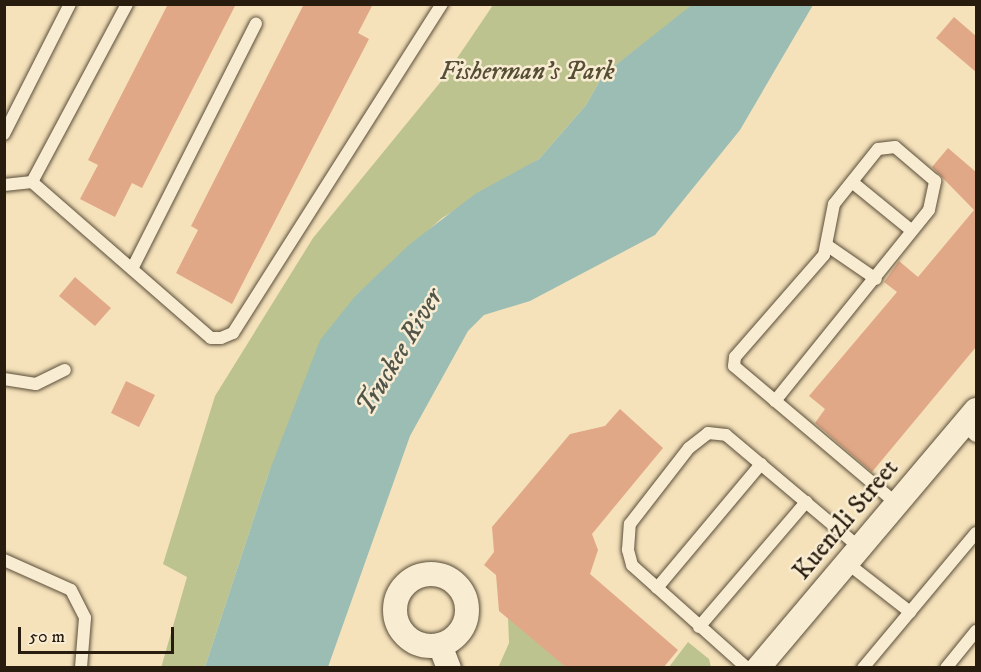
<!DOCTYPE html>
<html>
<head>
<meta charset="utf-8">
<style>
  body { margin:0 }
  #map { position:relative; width:981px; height:672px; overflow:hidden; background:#f5e2bb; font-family:"IM FELL DW Pica",serif }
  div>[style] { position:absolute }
  .green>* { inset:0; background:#bdc38f }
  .water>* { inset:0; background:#9cbdb3 }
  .building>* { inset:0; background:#e1a887 }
  .roads { filter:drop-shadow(0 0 2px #5b4e39) drop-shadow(0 0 2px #5b4e39) }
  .lane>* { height:12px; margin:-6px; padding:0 6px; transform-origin:6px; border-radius:6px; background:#f8ecd3 }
  .street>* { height:24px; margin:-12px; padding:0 12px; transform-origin:12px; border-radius:12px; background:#f8ecd3 }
  .street>.ring { margin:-12px; padding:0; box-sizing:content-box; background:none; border:24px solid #f8ecd3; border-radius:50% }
  span { translate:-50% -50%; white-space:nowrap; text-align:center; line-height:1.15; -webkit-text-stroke:5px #f8ecd3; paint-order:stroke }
  .park-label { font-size:26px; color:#554e35; font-style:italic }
  .street-label { font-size:26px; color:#281c0e }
  .water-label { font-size:27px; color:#515448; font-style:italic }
  .frame { position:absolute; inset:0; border:6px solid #281c0e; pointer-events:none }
  .scale { position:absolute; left:18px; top:627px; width:156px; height:27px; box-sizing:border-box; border:3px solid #281c0e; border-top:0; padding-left:8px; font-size:18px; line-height:21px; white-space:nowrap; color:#281c0e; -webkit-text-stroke:4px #f8ecd3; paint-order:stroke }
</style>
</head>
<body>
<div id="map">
  <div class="green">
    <i style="clip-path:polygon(493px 5px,693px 5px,603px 75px,586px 105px,539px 159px,442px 218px,356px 295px,269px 472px,205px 667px,161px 668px,187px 577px,163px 564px,215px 396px,313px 238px,443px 79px)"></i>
    <i style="clip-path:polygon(508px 618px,568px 668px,498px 668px,509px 643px)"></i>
    <i style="clip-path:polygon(688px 642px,709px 659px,711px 667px,669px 667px)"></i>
  </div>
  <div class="water">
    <i style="clip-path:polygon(693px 4px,813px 5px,740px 130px,655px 235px,530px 301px,484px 315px,468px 331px,410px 436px,328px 667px,205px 667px,269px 472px,320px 340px,356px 295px,410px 244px,475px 194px,539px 159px,586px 105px,603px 75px)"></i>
  </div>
  <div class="building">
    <i style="clip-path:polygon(168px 4px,236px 4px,142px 188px,132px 183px,115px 217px,80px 199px,98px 165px,88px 160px)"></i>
    <i style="clip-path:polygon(304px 4px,373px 4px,358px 33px,369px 39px,232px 304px,176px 273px,198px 230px,191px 226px)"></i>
    <i style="clip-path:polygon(954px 17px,976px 36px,976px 72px,936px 38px)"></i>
    <i style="clip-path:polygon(948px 148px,976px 172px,976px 347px,872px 472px,815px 423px,825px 409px,809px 396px,897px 292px,884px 282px,899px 261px,918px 277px,974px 210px,932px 167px)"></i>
    <i style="clip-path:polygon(75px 277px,111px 308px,95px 326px,59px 296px)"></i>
    <i style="clip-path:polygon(126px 381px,155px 395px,139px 427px,111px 413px)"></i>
    <i style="clip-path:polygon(620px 409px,663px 448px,592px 534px,598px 550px,590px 574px,678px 650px,663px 668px,567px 668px,499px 611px,496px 575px,484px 565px,494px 552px,492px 527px,570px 434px,605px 426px)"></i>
  </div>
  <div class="roads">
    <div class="lane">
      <i style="left:4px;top:134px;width:146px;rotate:-63.1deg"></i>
      <i style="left:32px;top:182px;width:202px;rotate:-61.9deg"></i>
      <i style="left:852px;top:182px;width:77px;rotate:39.2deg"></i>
      <i style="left:4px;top:185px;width:28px;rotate:-6deg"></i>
      <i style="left:32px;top:182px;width:237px;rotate:41.1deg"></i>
      <i style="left:211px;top:338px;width:10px"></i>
      <i style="left:221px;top:338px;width:13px;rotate:-23deg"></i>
      <i style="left:233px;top:333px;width:390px;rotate:-57.6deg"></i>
      <i style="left:828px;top:246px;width:58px;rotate:34.5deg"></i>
      <i style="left:132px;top:269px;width:275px;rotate:-63.2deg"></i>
      <i style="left:4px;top:379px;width:32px;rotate:9deg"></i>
      <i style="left:36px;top:384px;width:32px;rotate:-26deg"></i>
      <i style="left:775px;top:401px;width:245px;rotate:-51.1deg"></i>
      <i style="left:929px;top:210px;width:30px;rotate:-78deg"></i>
      <i style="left:935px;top:181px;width:52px;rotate:-139.6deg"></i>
      <i style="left:895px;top:147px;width:17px;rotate:173deg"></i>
      <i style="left:878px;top:149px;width:70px;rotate:128.7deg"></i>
      <i style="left:834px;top:204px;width:52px;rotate:101.1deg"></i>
      <i style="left:824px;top:255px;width:135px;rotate:131.1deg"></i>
      <i style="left:735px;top:357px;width:9px;rotate:96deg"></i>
      <i style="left:734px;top:366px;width:185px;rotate:40.2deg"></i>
      <i style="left:875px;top:485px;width:29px;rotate:41deg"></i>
      <i style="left:964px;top:425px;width:16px;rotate:43deg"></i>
      <i style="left:4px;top:560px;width:73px;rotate:24.1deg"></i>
      <i style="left:71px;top:590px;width:31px;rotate:63deg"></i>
      <i style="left:85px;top:618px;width:50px;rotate:94.6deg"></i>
      <i style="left:847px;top:563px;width:80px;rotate:37.9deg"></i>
      <i style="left:657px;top:588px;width:162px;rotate:-50deg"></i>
      <i style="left:699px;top:627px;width:165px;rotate:-49.4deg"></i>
      <i style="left:747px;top:668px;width:154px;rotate:-138.2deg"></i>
      <i style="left:632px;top:565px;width:16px;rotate:-105deg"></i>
      <i style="left:628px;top:550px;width:26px;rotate:-86deg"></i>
      <i style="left:630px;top:524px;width:96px;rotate:-52.2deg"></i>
      <i style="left:689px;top:448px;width:24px;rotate:-38deg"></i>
      <i style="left:708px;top:433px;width:18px;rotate:6deg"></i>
      <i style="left:726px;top:435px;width:175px;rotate:40.1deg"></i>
      <i style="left:863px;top:668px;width:176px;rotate:-50.1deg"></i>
      <i style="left:946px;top:668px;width:48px;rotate:-51deg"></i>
    </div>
    <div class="street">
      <i class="ring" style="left:395px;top:574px;width:48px;height:48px"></i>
      <i style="left:440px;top:645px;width:25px;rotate:69deg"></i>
      <i style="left:758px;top:668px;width:338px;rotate:-49.8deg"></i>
    </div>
  </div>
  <div class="park-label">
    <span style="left:527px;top:72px">Fisherman's Park</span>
  </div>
  <div class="street-label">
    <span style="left:846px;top:520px;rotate:-50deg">Kuenzli Street</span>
  </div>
  <div class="water-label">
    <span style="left:400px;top:352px;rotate:-59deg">Truckee River</span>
  </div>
  <div class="frame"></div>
  <div class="scale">50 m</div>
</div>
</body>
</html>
